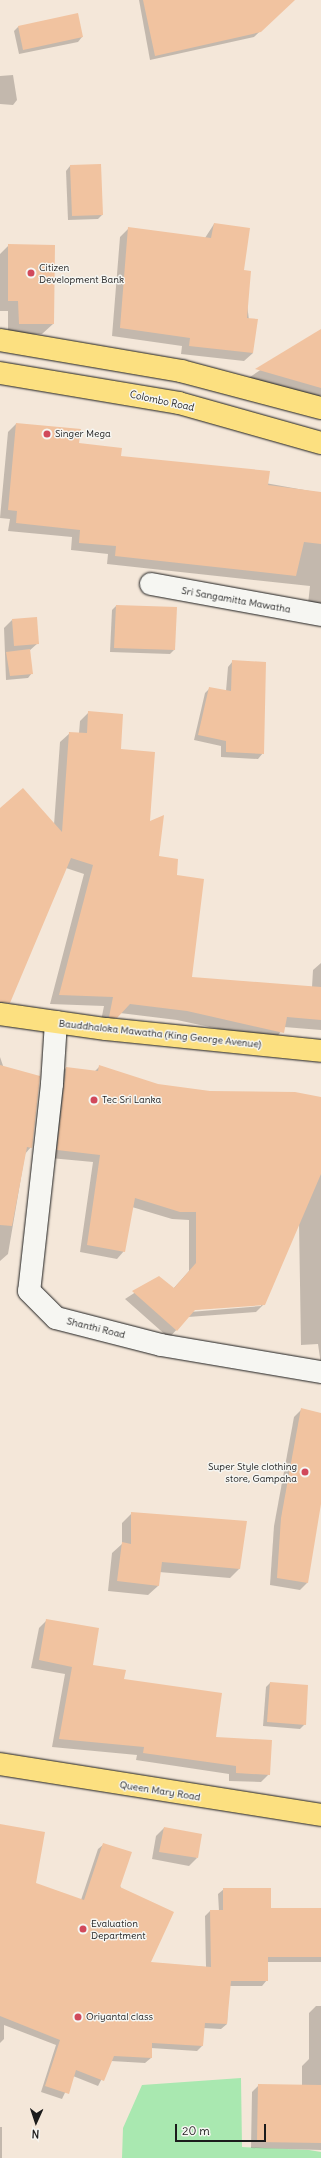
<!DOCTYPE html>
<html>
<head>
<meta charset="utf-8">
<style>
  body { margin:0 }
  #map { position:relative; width:321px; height:2158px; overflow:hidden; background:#f4e7d9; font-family:Delius,sans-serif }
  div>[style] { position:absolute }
  .green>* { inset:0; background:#a9e8b0 }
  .shadow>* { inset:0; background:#0003 }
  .building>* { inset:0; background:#f1c3a0 }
  .roads { filter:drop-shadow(0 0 1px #1c1c1c) drop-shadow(0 0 1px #1c1c1c) }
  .minor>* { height:22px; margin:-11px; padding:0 11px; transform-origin:11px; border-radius:11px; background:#f6f6f2 }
  .primary>* { height:22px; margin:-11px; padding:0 11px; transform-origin:11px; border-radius:11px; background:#fce080 }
  .trunk>* { height:22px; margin:-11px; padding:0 11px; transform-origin:11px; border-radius:11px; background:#fce080 }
  .dots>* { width:11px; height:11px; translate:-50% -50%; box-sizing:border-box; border:2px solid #f6f6f2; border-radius:50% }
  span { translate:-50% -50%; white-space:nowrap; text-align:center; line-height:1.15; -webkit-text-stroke:3px #f6f6f2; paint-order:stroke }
  .poi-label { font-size:10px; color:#1c1c1c }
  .left { translate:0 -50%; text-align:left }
  .right { translate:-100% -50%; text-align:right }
  .street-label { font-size:10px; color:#1c1c1c }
  .north { position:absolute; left:16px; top:2102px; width:40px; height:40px; -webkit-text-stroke:3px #f6f6f2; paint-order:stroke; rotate:183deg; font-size:11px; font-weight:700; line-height:16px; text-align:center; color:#1c1c1c }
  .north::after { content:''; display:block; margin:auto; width:14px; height:18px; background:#1c1c1c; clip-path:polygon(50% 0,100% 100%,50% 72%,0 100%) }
  .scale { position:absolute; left:175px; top:2124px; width:91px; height:18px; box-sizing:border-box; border:2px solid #1c1c1c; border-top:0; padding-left:5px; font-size:12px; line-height:14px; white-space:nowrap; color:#1c1c1c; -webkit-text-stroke:3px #f6f6f2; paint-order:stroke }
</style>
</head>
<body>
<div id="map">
  <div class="green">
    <i style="clip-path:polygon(241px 2078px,242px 2147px,309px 2150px,321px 2152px,321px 2158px,122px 2158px,123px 2128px,142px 2085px)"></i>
  </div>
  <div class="shadow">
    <i style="clip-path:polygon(139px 0,293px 0,254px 37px,150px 60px)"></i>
    <i style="clip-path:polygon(18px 27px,82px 37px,78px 42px,19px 54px,14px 31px)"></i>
    <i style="clip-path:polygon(13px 75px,17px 100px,13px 105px,0 104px,0 76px)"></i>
    <i style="clip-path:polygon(100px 165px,102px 215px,98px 219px,68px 220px,66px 171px,70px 166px)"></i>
    <i style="clip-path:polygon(214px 224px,243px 271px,253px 353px,244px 361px,181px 354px,182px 346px,112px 336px,120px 237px,129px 228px,205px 238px)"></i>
    <i style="clip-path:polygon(9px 245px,53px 324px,42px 334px,8px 334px,8px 311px,0 311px,0 254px)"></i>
    <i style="clip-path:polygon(316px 333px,321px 342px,321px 395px,316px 398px,247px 379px)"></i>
    <i style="clip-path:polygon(16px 424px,120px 457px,321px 493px,321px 606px,308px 604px,310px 586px,107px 564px,108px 554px,71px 550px,72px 537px,8px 531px,10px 519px,0 518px,8px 432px)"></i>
    <i style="clip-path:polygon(116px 606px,174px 650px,170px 654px,110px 652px,112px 610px)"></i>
    <i style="clip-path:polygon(12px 620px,38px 643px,29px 651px,32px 673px,28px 678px,6px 680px,4px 628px)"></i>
    <i style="clip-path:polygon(233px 661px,263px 753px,258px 759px,221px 757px,221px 746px,194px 740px,205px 693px,210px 688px,226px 691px,228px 667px)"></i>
    <i style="clip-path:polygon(89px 712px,119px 750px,149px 822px,158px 857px,175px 876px,191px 978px,312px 987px,313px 970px,321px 963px,321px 1030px,284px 1027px,274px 1041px,177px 1020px,120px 1013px,107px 1026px,100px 1026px,104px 1006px,50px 1004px,84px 874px,66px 868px,12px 996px,0 1005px,0 810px,54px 825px,60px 742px,70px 733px,79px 733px,80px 721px)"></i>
    <i style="clip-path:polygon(0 1057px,31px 1147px,25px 1154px,8px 1254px,0 1261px)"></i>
    <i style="clip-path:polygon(evenodd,100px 1066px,157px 1085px,210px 1092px,321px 1098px,321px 1365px,318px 1344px,301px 1345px,299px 1223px,264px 1304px,256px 1312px,188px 1317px,169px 1338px,125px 1299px,159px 1277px,173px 1289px,189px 1271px,189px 1220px,172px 1219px,132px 1207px,124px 1251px,117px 1259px,80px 1252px,93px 1162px,50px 1158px,58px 1076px,66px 1068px,94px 1072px,100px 1066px,261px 1304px,261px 1306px,190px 1312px,190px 1310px,261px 1304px)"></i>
    <i style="clip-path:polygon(301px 1410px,321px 1414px,321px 1498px,307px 1583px,300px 1590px,270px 1585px,274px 1526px,294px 1417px)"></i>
    <i style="clip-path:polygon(132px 1513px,240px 1568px,230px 1578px,159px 1572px,158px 1586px,148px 1595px,108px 1591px,112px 1553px,122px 1544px,122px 1523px)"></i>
    <i style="clip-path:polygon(47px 1620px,92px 1666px,215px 1738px,269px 1774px,261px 1782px,229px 1781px,229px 1774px,136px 1760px,137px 1755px,52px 1747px,65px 1674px,31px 1668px,39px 1628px)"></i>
    <i style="clip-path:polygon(270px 1683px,305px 1724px,300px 1729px,263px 1726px,266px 1687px)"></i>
    <i style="clip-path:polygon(0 1825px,35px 1884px,81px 1900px,98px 1849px,104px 1844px,150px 1963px,206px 1967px,205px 1916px,210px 1911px,219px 1911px,218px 1894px,224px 1889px,270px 1909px,321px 1909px,321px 1962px,267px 1962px,267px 1980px,262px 1986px,229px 1986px,227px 2024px,221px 2029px,203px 2028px,202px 2046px,197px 2051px,151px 2048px,151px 2058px,145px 2063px,111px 2061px,98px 2086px,73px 2076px,62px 2099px,41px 2092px,56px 2045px,4px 2025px,4px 2039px,0 2043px)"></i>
    <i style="clip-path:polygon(164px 1828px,197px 1858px,189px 1866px,152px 1859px,156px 1836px)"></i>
    <i style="clip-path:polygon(316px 2006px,321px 2006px,321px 2150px,251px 2148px,252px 2092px,259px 2085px,302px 2085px,302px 2066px,309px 2059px,309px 2013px)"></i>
    <i style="clip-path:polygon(0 2127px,2px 2127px,2px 2158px,0 2158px)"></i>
  </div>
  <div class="building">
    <i style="clip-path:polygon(143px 0,295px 0,261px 32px,155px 56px)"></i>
    <i style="clip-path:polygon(78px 13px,83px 37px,23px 50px,18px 26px)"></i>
    <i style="clip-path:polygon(101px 164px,103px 215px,72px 216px,70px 165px)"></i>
    <i style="clip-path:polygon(214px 223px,250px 228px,244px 270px,251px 271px,247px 318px,258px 319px,253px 353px,189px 346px,190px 338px,120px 328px,128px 227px,211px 238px)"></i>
    <i style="clip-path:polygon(8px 244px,55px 245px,54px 324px,19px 324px,18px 301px,8px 301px)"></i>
    <i style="clip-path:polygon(321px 329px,321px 388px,255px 369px)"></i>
    <i style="clip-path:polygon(16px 423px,81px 429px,79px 443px,122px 448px,121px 456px,270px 471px,268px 485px,321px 492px,321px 544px,304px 542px,296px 576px,115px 556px,116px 546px,79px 543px,80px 530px,16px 523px,17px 511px,8px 510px)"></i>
    <i style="clip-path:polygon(116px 605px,177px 607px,175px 650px,114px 648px)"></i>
    <i style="clip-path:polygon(37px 617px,39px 644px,14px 646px,12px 619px)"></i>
    <i style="clip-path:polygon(30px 649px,33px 674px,10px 676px,6px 652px)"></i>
    <i style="clip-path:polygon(232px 660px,266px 662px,264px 754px,226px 752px,226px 741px,198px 735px,209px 687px,231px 691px)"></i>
    <i style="clip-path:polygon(88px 711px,123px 714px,121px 749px,155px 752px,150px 821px,164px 815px,159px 856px,178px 859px,177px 875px,204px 879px,192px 977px,321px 987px,321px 1020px,287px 1017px,284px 1033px,187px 1011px,130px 1004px,117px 1018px,109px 1017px,113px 997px,59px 995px,93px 865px,71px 858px,10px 1003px,0 1002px,0 808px,23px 788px,62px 832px,69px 732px,87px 733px)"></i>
    <i style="clip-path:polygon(0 1065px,40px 1076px,32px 1148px,27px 1147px,12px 1226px,0 1225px)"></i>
    <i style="clip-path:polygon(99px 1065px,158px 1084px,210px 1091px,295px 1092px,321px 1097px,321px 1174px,265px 1305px,195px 1310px,177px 1331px,132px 1291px,159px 1276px,174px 1288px,196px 1263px,196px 1212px,180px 1212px,135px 1198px,125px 1252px,87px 1245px,100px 1155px,57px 1150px,66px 1067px,98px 1071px)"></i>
    <i style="clip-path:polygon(301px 1408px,321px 1413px,321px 1504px,308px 1583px,277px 1578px,281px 1518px)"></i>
    <i style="clip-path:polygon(131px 1512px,247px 1521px,240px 1569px,162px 1562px,159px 1586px,117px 1581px,122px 1542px,131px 1544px)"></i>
    <i style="clip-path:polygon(46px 1619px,99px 1628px,93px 1665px,126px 1670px,124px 1679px,222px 1693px,216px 1737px,272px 1740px,270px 1775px,236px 1773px,236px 1766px,143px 1753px,144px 1747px,59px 1739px,72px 1667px,39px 1660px)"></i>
    <i style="clip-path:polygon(270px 1682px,308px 1685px,306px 1725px,267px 1722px)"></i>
    <i style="clip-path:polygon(0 1824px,45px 1832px,36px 1883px,84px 1900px,103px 1843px,132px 1852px,120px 1887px,174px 1912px,151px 1962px,211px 1967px,210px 1910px,223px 1910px,223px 1888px,271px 1888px,271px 1908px,321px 1908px,321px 1957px,268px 1957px,268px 1981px,231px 1981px,227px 2024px,205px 2023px,203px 2046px,152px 2043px,152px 2058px,114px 2056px,104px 2081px,76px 2070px,69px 2094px,45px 2086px,60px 2040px,0 2016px)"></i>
    <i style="clip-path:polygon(164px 1827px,202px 1834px,198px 1858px,159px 1852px)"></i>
    <i style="clip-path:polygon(258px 2084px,321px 2085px,321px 2143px,257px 2142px)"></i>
  </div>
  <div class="roads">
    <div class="minor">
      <i style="left:151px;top:584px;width:173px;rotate:10.3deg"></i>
      <i style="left:56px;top:1022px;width:62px;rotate:93.7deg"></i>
      <i style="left:52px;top:1084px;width:208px;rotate:96.3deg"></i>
      <i style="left:29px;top:1291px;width:38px;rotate:45deg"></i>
      <i style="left:56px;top:1318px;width:108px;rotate:14.4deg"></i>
      <i style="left:161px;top:1345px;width:162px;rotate:9.6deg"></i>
    </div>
    <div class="primary">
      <i style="left:0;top:1014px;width:107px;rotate:8.1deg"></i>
      <i style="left:106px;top:1029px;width:216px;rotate:5.8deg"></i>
      <i style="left:0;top:1764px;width:325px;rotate:9deg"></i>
    </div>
    <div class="trunk">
      <i style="left:0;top:340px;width:184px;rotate:9.7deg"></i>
      <i style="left:181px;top:371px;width:145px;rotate:14.8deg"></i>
      <i style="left:0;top:373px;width:181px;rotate:9.5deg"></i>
      <i style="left:179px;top:403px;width:148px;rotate:15.7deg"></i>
    </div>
  </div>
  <div class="dots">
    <i style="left:31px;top:273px;background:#d1495b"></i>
    <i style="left:47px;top:434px;background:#d1495b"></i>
    <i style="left:94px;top:1100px;background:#d1495b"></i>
    <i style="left:305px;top:1472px;background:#d1495b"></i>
    <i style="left:83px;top:1929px;background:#d1495b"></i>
    <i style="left:78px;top:2017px;background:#d1495b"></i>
  </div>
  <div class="poi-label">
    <span class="left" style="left:39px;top:273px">Citizen<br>Development Bank</span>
    <span class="left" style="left:55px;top:434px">Singer Mega</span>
    <span class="left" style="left:102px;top:1100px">Tec Sri Lanka</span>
    <span class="right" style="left:297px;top:1472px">Super Style clothing<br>store, Gampaha</span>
    <span class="left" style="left:91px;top:1929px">Evaluation<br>Department</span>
    <span class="left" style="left:86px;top:2017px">Oriyantal class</span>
  </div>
  <div class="street-label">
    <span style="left:162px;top:401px;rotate:12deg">Colombo Road</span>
    <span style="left:236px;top:600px;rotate:10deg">Sri Sangamitta Mawatha</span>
    <span style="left:160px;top:1034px;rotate:6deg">Bauddhaloka Mawatha (King George Avenue)</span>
    <span style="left:96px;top:1328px;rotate:14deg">Shanthi Road</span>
    <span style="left:160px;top:1791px;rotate:9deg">Queen Mary Road</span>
  </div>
  <div class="north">N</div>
  <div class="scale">20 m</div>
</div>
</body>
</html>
